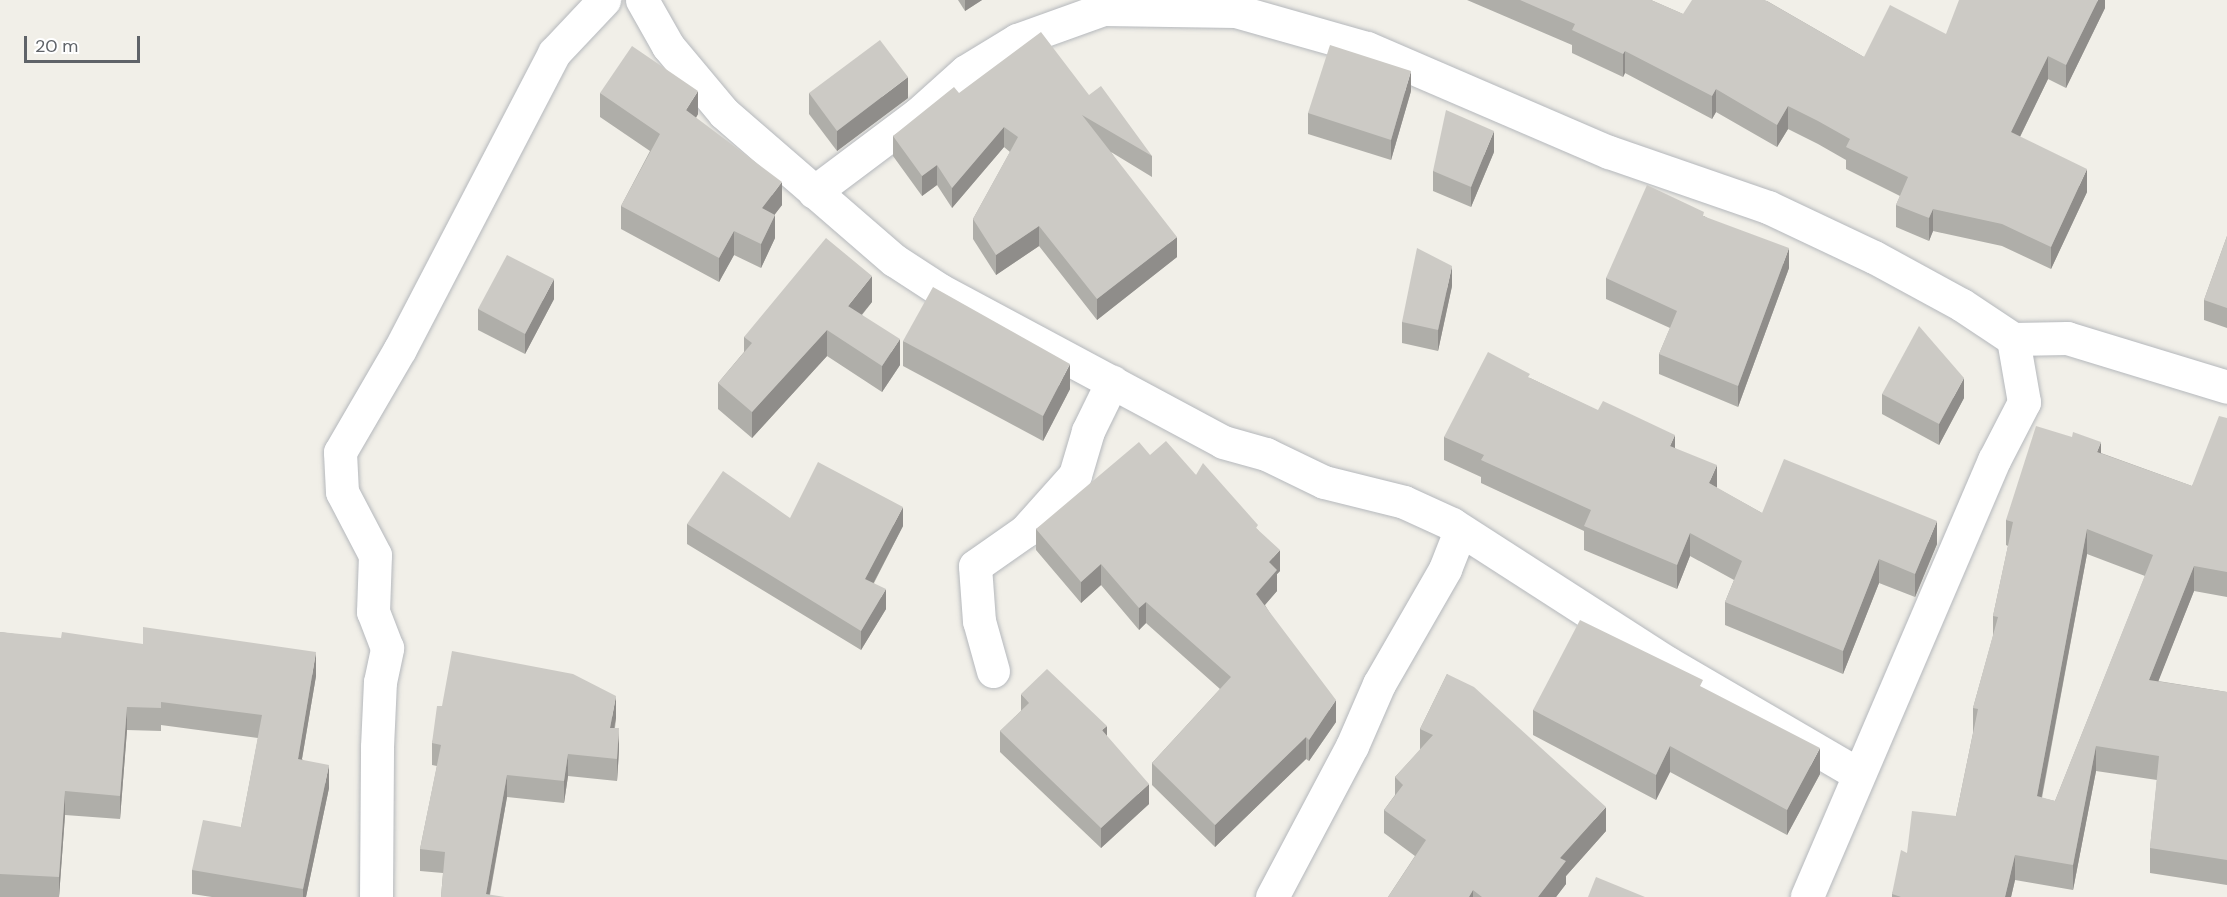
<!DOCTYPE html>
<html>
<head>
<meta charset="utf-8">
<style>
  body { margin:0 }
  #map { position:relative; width:2227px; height:897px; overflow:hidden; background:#f1efe8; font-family:"DM Sans",sans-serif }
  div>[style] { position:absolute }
  .roads { filter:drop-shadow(0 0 2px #b5b8bc) drop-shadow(0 0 2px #b5b8bc) }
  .minor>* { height:33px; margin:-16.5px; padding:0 16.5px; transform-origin:16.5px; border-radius:16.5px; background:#fff }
  .wall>* { inset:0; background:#afaea9 }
  .shaded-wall>* { inset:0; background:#8f8d8a }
  .building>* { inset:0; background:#cccac5 }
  span { translate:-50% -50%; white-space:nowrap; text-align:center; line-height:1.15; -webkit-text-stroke:6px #fff; paint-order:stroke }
  .scale { position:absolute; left:24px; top:36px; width:116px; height:27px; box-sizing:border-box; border:3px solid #5f6368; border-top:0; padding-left:8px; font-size:18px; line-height:21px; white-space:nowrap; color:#5f6368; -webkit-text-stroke:4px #fff; paint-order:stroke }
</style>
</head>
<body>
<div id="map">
  <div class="roads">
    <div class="minor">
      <i style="left:642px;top:0;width:53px;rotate:60.5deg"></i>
      <i style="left:668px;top:46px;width:87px;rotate:50.1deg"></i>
      <i style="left:724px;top:113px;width:225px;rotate:40.9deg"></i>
      <i style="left:894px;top:260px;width:55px;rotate:33.1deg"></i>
      <i style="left:940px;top:290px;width:321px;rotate:28.2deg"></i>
      <i style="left:1223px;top:442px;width:45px;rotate:15.6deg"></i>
      <i style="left:1266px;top:454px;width:64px;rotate:25.8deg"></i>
      <i style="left:1324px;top:482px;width:82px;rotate:14deg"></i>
      <i style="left:1404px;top:502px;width:53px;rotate:24.6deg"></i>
      <i style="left:1452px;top:524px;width:257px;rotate:32.8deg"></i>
      <i style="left:1668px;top:663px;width:220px;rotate:30.3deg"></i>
      <i style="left:814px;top:192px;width:130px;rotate:-36.9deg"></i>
      <i style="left:918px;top:114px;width:64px;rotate:-41.9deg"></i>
      <i style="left:966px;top:71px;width:60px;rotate:-31.3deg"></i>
      <i style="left:1017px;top:40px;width:91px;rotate:-19.8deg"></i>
      <i style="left:1103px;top:9px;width:133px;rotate:0.9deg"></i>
      <i style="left:1236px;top:11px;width:136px;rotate:15.8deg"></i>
      <i style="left:1367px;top:48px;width:263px;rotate:23.3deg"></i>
      <i style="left:1609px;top:152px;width:168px;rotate:19.1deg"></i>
      <i style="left:1768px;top:207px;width:117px;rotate:25.3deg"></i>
      <i style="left:1874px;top:257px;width:100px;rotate:28.6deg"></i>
      <i style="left:1962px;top:305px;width:61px;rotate:33.7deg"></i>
      <i style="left:2013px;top:339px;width:64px;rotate:80.1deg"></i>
      <i style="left:2024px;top:402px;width:65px;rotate:117.3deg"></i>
      <i style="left:1994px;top:460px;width:475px;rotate:113.2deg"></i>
      <i style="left:2013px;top:339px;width:54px;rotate:-1.1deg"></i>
      <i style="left:2067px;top:338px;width:167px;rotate:17deg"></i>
      <i style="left:993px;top:671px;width:52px;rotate:-105.6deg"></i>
      <i style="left:979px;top:621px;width:55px;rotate:-94.2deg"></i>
      <i style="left:975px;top:566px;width:61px;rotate:-35deg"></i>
      <i style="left:1025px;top:531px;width:75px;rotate:-48.2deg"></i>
      <i style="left:1075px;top:475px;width:46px;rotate:-73.5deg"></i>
      <i style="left:1088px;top:431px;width:55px;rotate:-63.9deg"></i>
      <i style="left:376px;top:897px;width:150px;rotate:-89.6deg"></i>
      <i style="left:377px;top:747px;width:65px;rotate:-87.4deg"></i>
      <i style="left:380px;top:682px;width:35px;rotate:-78deg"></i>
      <i style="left:387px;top:648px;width:39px;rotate:-111deg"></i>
      <i style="left:373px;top:612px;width:57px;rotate:-88deg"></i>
      <i style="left:375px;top:555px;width:71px;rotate:-117.6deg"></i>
      <i style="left:342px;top:492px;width:40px;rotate:-92.9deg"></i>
      <i style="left:340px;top:452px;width:119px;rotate:-59.8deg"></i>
      <i style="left:400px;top:349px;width:334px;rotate:-62.5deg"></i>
      <i style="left:554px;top:53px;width:73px;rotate:-46.7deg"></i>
      <i style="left:1272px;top:897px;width:171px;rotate:-62.1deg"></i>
      <i style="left:1352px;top:746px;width:68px;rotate:-66.5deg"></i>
      <i style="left:1379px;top:684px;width:133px;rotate:-60.1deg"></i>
      <i style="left:1445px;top:569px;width:41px;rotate:-68.5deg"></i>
    </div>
  </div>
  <div class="wall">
    <i style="clip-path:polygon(958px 0,982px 0,965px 11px)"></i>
    <i style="clip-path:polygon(1467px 0,1651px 0,1683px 14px,1767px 1px,1864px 57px,1946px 34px,2105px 0,2105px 8px,2066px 88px,2048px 79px,2020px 137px,2087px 192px,2051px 269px,2002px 246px,1933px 231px,1929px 241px,1896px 227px,1896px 205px,1900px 196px,1846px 169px,1846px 160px,1818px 144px,1788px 129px,1777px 147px,1716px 112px,1712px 119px,1625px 73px,1623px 77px,1572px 53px,1572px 45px)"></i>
    <i style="clip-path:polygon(1411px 91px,1391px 160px,1308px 134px,1308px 113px)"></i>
    <i style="clip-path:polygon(600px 93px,698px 114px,696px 118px,782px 205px,775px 214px,775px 238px,761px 268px,734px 255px,719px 282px,621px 229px,621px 206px,650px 151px,600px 117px)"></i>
    <i style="clip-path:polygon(809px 93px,908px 98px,837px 151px,809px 114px)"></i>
    <i style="clip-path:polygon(959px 93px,1089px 95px,1152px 156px,1152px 177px,1111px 152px,1177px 257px,1097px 320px,1039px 246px,996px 275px,973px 239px,973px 219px,1010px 152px,1004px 147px,952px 208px,937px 185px,922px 196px,893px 156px,893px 136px)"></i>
    <i style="clip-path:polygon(1494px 152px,1471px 207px,1433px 191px,1433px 171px)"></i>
    <i style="clip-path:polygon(1704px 216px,1789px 268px,1738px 407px,1659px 374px,1659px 354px,1670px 328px,1606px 299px,1606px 278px)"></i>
    <i style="clip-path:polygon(2227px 236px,2227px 328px,2204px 320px,2204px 300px)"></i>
    <i style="clip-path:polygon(1452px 286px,1438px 351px,1402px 343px,1402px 322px)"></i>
    <i style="clip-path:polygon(554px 299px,525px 354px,478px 330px,478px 309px)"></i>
    <i style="clip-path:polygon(872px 302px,862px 315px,900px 365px,882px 392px,827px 356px,752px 438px,718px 409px,718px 383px,744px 352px,744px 337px)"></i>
    <i style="clip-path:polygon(903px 341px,1070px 389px,1043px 441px,903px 366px)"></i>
    <i style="clip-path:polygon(1530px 378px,1675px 448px,1717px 488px,1762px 513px,1937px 544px,1915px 597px,1879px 583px,1843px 674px,1725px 625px,1725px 602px,1734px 580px,1690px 556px,1677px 589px,1584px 550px,1584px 531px,1481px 483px,1481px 477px,1444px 460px,1444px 437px)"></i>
    <i style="clip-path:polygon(1882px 394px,1964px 398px,1939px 445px,1882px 414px)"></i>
    <i style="clip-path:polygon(evenodd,2227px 418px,2227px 597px,2194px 591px,2158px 681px,2227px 692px,2227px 885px,2150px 873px,2150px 848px,2157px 780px,2096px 771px,2073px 890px,2015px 880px,2011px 897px,1892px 897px,1892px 894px,1907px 853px,1956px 816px,1973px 733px,1973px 708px,1993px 636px,1993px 616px,2008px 546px,2006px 545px,2006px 520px,2101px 453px,2192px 486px,2227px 418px,2087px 554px,2145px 576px,2055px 801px,2042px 798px,2087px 554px)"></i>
    <i style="clip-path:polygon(1150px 455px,1196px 475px,1258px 530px,1280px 571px,1277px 574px,1277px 591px,1265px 605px,1336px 722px,1309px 761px,1306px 759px,1215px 847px,1152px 785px,1152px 763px,1220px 689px,1146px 623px,1139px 630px,1101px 585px,1081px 603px,1036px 550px,1036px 529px)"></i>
    <i style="clip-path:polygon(790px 518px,903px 526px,874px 583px,886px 609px,861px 650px,687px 544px,687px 524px)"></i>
    <i style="clip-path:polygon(0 632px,316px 676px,302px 759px,329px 788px,306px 897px,212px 897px,192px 894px,192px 870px,241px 827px,258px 738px,161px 725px,161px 731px,127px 730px,120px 819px,65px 815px,59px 897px,0 897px)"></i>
    <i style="clip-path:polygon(1447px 674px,1606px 831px,1566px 876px,1566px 884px,1556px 897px,1388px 897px,1415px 856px,1384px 833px,1384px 810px,1395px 795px,1395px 777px,1420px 750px,1420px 729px)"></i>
    <i style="clip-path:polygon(1703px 688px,1820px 774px,1787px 835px,1670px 772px,1656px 800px,1533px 735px,1533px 710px)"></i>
    <i style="clip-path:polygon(1021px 694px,1149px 804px,1101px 848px,1000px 752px,1000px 731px,1021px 711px)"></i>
    <i style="clip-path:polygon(442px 706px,616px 718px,615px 728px,619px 750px,617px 781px,568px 776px,564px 803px,507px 797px,490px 895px,441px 897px,443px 873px,420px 871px,420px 849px,437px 766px,432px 765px,432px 743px)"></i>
  </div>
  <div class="shaded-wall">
    <i style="clip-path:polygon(965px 0,982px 0,965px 11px)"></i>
    <i style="clip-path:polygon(2098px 0,2105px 0,2105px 8px,2066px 88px,2066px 65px)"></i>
    <i style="clip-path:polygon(1625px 51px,1625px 73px,1623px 77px,1623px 54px)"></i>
    <i style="clip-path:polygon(2048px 56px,2048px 79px,2011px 155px,2011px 132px)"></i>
    <i style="clip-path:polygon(1411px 71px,1411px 91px,1391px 160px,1391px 140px)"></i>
    <i style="clip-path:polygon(908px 77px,908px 98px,837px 151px,837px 131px)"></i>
    <i style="clip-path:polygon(1716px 89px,1716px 112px,1712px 119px,1712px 96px)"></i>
    <i style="clip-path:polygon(698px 91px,698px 114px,686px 133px,686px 110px)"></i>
    <i style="clip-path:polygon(1788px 106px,1788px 129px,1777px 147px,1777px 125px)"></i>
    <i style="clip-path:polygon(1004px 127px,1004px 147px,952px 208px,952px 188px)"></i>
    <i style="clip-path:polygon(1494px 131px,1494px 152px,1471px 207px,1471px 187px)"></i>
    <i style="clip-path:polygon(937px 165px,937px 185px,922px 196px,922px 176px)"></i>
    <i style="clip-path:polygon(2087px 169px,2087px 192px,2051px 269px,2051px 247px)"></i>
    <i style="clip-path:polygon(782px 182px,782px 205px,762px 231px,762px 208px)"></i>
    <i style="clip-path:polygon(1933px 209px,1933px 231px,1929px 241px,1929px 218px)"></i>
    <i style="clip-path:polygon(775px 215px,775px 238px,761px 268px,761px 244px)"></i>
    <i style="clip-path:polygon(1039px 226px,1039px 246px,996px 275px,996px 255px)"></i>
    <i style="clip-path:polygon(734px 231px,734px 255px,719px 282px,719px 258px)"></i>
    <i style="clip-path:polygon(1177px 237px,1177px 257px,1097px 320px,1097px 299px)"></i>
    <i style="clip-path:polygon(1789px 248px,1789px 268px,1738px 407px,1738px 386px)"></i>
    <i style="clip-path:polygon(1452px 266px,1452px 286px,1438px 351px,1438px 330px)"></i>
    <i style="clip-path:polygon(872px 276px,872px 302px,848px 331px,848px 306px)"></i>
    <i style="clip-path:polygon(554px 279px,554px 299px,525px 354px,525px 334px)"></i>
    <i style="clip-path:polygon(827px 330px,827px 356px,752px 438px,752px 412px)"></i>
    <i style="clip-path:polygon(900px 339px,900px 365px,882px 392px,882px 366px)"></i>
    <i style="clip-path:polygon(1070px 364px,1070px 389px,1043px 441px,1043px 416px)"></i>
    <i style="clip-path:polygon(1964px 378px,1964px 398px,1939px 445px,1939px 424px)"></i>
    <i style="clip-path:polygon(1675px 435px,1675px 458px,1670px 446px)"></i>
    <i style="clip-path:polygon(2101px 442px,2101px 467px,2097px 452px)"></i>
    <i style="clip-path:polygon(1717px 465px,1717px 488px,1709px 483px)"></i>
    <i style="clip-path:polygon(903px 507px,903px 526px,865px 599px,865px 579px)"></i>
    <i style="clip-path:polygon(1937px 521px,1937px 544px,1915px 597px,1915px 574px)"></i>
    <i style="clip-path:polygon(2087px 529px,2087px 554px,2037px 821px,2037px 796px)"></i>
    <i style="clip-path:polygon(1690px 533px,1690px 556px,1677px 589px,1677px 565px)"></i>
    <i style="clip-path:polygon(1280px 550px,1280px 571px,1277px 574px,1277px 591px,1256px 615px,1256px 594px,1269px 562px)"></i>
    <i style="clip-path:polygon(1879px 559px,1879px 583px,1843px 674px,1843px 651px)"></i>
    <i style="clip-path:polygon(1101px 564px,1101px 585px,1081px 603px,1081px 582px)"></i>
    <i style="clip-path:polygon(2194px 566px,2194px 591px,2149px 705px,2149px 680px)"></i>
    <i style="clip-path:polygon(886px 589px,886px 609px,861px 650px,861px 631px)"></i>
    <i style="clip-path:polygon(1146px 602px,1146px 623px,1139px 630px,1139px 608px)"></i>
    <i style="clip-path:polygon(316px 652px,316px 676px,298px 782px,298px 759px)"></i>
    <i style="clip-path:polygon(616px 696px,616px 718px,610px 749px,610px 728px)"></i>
    <i style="clip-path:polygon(1336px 700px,1336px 722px,1309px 761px,1309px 740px)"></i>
    <i style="clip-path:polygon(127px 707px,127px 730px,120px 819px,120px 796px)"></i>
    <i style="clip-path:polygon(1107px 726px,1107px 746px,1102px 730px)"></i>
    <i style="clip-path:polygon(619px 728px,619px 750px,617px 781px,617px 759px)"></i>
    <i style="clip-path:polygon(1306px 737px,1306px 759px,1215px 847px,1215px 825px)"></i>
    <i style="clip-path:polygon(1670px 746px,1670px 772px,1656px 800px,1656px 775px)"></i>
    <i style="clip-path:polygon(2096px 746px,2096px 771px,2073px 890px,2073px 865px)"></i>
    <i style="clip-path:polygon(1820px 748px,1820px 774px,1787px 835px,1787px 810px)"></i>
    <i style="clip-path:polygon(568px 754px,568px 776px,564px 803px,564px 781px)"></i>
    <i style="clip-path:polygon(329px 765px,329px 788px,306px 897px,303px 897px,303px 889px)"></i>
    <i style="clip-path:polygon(507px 775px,507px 797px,489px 897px,486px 894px)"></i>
    <i style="clip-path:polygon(1149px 784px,1149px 804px,1101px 848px,1101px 828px)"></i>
    <i style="clip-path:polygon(65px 791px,65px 815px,59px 897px,59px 877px)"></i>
    <i style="clip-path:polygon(1606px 807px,1606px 831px,1566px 876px,1566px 884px,1556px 897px,1538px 897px,1560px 858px)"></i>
    <i style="clip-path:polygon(2015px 855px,2015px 880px,2011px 897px,2005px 897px)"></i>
    <i style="clip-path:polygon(1473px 890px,1473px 897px,1469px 897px)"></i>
  </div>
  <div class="building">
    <i style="clip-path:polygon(1520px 0,1651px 0,1683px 14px,1692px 0,1765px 0,1864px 57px,1890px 5px,1946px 34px,1959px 0,2098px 0,2066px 65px,2048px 56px,2011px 132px,2087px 169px,2051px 247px,2002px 224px,1933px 209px,1929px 218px,1896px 205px,1908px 177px,1846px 147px,1850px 139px,1818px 121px,1788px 106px,1777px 125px,1716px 89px,1712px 96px,1625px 51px,1623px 54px,1572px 30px,1575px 24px)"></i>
    <i style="clip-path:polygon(1041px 32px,1089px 95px,1101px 86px,1152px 156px,1082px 115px,1177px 237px,1097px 299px,1039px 226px,996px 255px,973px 219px,1018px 137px,1004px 127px,952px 188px,937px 165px,922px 176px,893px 136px,954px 87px,959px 93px)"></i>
    <i style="clip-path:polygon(880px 40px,908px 77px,837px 131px,809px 93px)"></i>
    <i style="clip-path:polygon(1330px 45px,1411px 71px,1391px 140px,1308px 113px)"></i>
    <i style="clip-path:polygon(632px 46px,698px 91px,686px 110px,782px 182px,762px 208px,775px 215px,761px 244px,734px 231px,719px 258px,621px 206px,660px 134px,600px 93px)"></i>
    <i style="clip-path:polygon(1446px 110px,1494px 131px,1471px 187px,1433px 171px)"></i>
    <i style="clip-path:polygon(1647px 185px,1704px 212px,1703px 216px,1789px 248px,1738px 386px,1659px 354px,1677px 311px,1606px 278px)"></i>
    <i style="clip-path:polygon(2227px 236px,2227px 308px,2204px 300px)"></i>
    <i style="clip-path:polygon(826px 238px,872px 276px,848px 306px,900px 339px,882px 366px,827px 330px,752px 412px,718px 383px,752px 343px,744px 337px)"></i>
    <i style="clip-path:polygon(1417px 248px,1452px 266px,1438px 330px,1402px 322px)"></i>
    <i style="clip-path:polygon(507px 255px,554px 279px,525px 334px,478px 309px)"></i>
    <i style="clip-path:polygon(933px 287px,1070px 364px,1043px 416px,903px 341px)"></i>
    <i style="clip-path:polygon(1919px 326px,1964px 378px,1939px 424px,1882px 394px)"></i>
    <i style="clip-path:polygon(1488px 352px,1530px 374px,1528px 377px,1598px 410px,1603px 401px,1675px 435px,1670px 446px,1717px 465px,1709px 483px,1762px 513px,1784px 459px,1937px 521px,1915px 574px,1879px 559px,1843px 651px,1725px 602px,1742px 561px,1690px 533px,1677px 565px,1584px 526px,1591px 510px,1481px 460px,1484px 455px,1444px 437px)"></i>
    <i style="clip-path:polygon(evenodd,2219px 416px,2227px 418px,2227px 572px,2194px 566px,2149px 680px,2227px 692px,2227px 860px,2150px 848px,2159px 756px,2096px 746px,2073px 865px,2015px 855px,2005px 897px,1901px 897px,1892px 894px,1901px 850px,1907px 853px,1912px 811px,1956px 816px,1978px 709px,1973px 708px,1998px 617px,1993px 616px,2013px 522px,2006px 520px,2036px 426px,2072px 437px,2073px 432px,2101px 442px,2097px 452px,2192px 486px,2219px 416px,2087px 529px,2153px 555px,2055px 801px,2037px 796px,2087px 529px)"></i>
    <i style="clip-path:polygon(1166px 441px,1196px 475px,1203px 463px,1258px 525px,1256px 528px,1280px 550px,1269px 562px,1277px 570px,1256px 594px,1336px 700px,1309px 740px,1306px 737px,1215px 825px,1152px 763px,1231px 677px,1146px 602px,1139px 608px,1101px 564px,1081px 582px,1036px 529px,1139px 442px,1150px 455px)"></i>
    <i style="clip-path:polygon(818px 462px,903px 507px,865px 579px,886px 589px,861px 631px,687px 524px,723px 471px,790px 518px)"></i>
    <i style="clip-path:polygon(1580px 620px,1703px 680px,1700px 686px,1820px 748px,1787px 810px,1670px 746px,1656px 775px,1533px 710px)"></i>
    <i style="clip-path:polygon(143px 627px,316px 652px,298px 759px,329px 765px,303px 889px,192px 870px,203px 820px,241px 827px,262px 715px,161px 702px,161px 708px,127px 707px,120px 796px,65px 791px,59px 877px,0 874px,0 632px,61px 638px,62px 632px,143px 644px)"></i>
    <i style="clip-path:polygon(452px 651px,573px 674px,616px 696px,610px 728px,619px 728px,617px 759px,568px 754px,564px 781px,507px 775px,486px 894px,505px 897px,441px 897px,445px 852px,420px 849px,441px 745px,432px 743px,437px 706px,442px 706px)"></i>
    <i style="clip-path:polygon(1047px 669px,1107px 726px,1102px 730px,1149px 784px,1101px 828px,1000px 731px,1029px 703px,1021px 694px)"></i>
    <i style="clip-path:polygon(1447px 674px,1474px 687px,1606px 807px,1560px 858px,1566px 861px,1538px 897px,1482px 897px,1473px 890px,1469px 897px,1388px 897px,1426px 840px,1384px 810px,1403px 785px,1395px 777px,1433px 735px,1420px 729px)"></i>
    <i style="clip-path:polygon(1596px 877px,1645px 897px,1588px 897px)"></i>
  </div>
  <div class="scale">20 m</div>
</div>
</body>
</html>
